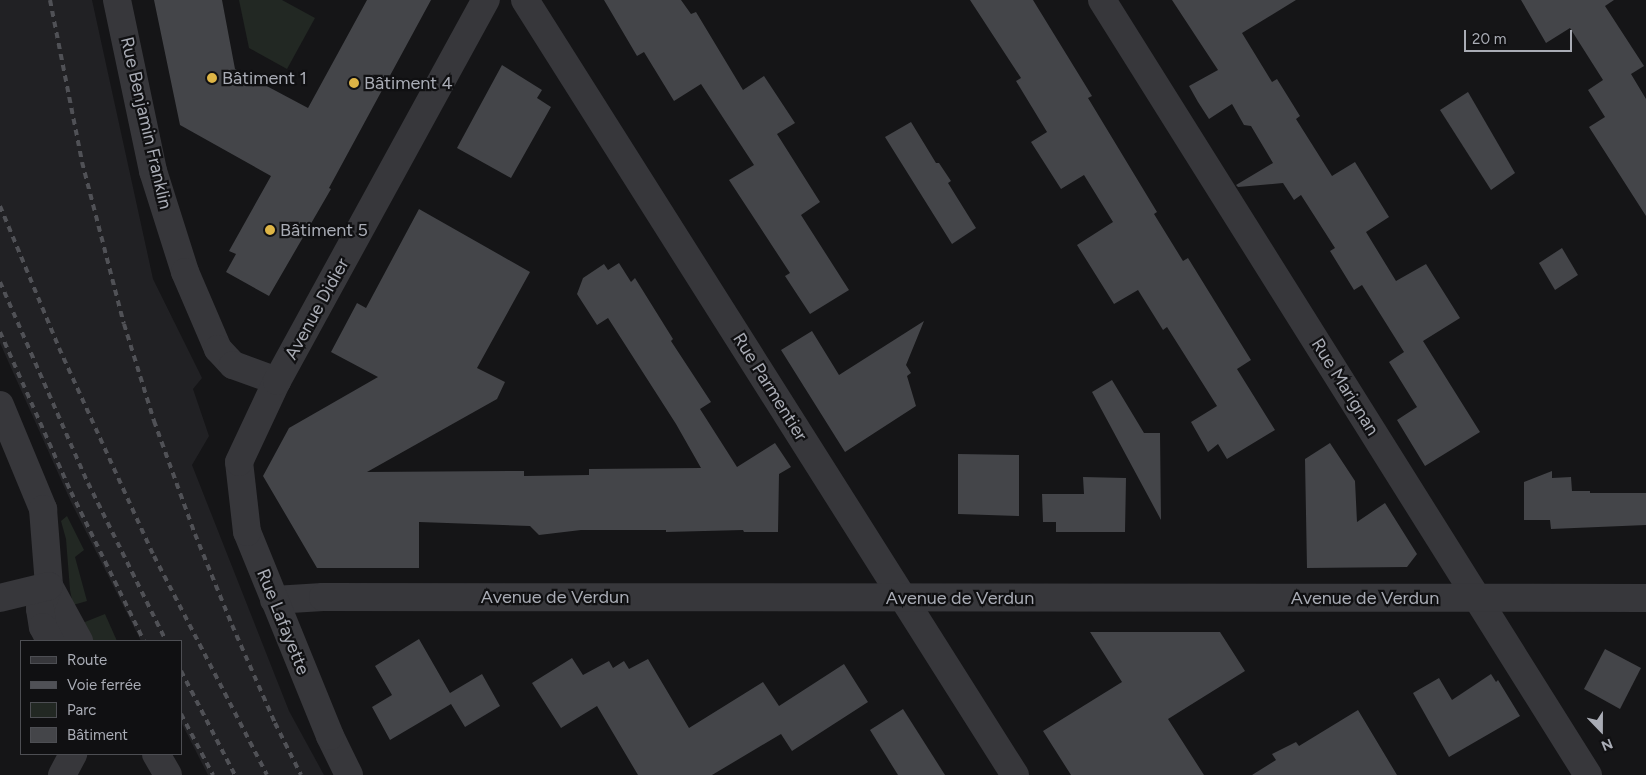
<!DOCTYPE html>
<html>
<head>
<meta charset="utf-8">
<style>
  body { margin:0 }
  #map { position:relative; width:1646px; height:775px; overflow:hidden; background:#151517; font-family:Figtree,sans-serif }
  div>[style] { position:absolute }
  .built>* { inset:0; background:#212124 }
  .green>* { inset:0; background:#222823 }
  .building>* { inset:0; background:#444549 }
  .minor>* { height:28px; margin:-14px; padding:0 14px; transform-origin:14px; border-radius:14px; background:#37373b }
  .rail>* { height:4px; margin-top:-2px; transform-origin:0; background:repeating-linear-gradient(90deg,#505156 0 6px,transparent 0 11px) }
  .dots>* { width:14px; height:14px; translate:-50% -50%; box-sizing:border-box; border:2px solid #101012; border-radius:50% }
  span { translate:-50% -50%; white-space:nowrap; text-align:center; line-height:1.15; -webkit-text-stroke:4.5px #101012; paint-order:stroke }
  .poi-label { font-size:18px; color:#a9acb5 }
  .left { translate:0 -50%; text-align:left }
  .street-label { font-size:18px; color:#a9acb5 }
  .legend { position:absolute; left:20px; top:640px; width:162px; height:115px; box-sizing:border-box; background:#101012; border:1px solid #4d4e53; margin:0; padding:6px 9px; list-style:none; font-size:15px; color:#a9acb5 }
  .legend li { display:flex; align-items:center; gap:10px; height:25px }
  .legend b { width:25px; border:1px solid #4d4e53 }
  .north { position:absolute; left:1576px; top:705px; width:50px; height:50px; -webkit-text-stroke:4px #101012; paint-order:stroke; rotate:158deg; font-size:14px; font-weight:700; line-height:20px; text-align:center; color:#a9acb5 }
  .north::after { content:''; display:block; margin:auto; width:18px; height:22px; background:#a9acb5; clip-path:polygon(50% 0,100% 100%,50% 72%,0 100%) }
  .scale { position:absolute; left:1464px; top:30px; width:108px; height:22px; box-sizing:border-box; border:2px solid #a9acb5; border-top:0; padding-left:6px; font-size:15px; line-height:18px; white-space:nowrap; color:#a9acb5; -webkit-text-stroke:4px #101012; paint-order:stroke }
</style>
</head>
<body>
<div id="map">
  <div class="built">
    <i style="clip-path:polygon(0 0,92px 0,153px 279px,202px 378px,193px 389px,209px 436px,192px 465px,289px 711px,324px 775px,208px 775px,181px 722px,181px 641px,141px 641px,71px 502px,0 343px)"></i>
  </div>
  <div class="green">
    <i style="clip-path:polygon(239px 0,282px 0,315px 18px,287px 69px,249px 48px)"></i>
    <i style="clip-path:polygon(67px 516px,84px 550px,75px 557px,87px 601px,73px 605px,70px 590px,66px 539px,61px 521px)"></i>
    <i style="clip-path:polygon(105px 614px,117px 641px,89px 641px,80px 624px)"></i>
  </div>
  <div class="building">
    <i style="clip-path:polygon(154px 0,222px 0,235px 69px,308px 108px,367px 0,431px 0,329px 188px,331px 189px,269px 296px,226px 272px,236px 254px,229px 251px,271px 176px,180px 125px)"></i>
    <i style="clip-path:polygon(604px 0,681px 0,691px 14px,696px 12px,743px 90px,764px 76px,795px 123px,777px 134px,820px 202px,801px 215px,849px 290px,810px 314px,785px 276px,790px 273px,729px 180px,754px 165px,701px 84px,674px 101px,644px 52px,637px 56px)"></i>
    <i style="clip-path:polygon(970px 0,1033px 0,1092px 96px,1088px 98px,1157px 212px,1154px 214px,1183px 261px,1188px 258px,1251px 360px,1237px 369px,1275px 430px,1227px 459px,1218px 444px,1208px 452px,1191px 422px,1217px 406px,1167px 327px,1163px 330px,1138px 290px,1114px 304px,1077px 245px,1113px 222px,1084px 175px,1061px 189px,1031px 142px,1047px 132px,1016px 81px,1021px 78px)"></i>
    <i style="clip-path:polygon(1172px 0,1296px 0,1242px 33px,1272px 82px,1277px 79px,1300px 116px,1296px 119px,1332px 176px,1355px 162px,1389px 217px,1366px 232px,1396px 281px,1426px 264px,1460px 318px,1423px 341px,1480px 432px,1425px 466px,1397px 420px,1417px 407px,1389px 362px,1404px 352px,1362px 285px,1354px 290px,1330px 251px,1335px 248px,1301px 195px,1294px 200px,1283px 183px,1238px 187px,1236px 185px,1273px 163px,1251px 126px,1244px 125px,1232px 104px,1209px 119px,1198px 102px,1189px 86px,1218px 70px)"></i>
    <i style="clip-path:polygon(1521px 0,1614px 0,1605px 6px,1644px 66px,1631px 74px,1646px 99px,1646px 216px,1589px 127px,1605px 117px,1588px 90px,1603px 80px,1570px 28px,1546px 43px)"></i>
    <i style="clip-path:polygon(502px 65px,542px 90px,537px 98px,551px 107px,511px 178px,457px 148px)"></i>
    <i style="clip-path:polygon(1468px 92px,1515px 173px,1491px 190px,1440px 110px)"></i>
    <i style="clip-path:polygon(911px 122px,936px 163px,939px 163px,951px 181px,948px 183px,976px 228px,952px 244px,885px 137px)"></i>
    <i style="clip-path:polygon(419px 209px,530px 272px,477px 368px,505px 382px,497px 399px,367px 472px,524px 471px,524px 476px,589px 475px,589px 469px,701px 468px,676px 424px,608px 318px,597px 325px,577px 294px,583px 278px,604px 264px,608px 270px,619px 263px,631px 282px,635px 278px,673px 339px,671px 341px,711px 402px,700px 409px,737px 467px,775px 443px,791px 467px,779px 474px,778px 532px,744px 532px,743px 530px,666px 532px,666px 530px,581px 530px,539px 535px,530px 526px,419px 522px,419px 568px,317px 568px,263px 476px,289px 428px,378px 377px,331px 352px,357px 303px,366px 308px)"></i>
    <i style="clip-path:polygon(1562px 248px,1578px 275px,1555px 290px,1539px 263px)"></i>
    <i style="clip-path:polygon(924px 321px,906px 365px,911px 373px,907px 376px,916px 406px,845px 452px,781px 350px,812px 331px,839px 375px)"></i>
    <i style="clip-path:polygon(1112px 380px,1144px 433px,1160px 433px,1161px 520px,1092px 392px)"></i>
    <i style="clip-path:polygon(1330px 443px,1355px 481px,1357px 522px,1385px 503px,1417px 554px,1407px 567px,1307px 568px,1305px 459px)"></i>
    <i style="clip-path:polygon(958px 454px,1019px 455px,1019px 516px,958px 514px)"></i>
    <i style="clip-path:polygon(1552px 471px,1552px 478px,1571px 477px,1572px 491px,1590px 491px,1590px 493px,1646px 493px,1646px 525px,1551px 529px,1550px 520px,1524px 520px,1524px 482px)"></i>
    <i style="clip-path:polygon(1083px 477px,1126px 478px,1125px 532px,1056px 532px,1056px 522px,1043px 522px,1042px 494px,1084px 494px)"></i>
    <i style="clip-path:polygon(1090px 632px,1220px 632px,1245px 671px,1168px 719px,1204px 775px,1071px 775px,1043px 731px,1122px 682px)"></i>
    <i style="clip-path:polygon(419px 639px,450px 693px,482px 674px,500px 706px,465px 727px,451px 704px,390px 740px,372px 707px,392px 695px,375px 666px)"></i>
    <i style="clip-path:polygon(1605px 649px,1641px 668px,1620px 709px,1584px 689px)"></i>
    <i style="clip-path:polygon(572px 658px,583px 675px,609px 661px,613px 668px,624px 661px,629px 669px,648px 659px,689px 728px,763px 682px,779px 706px,844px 664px,868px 702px,792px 751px,781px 734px,712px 775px,638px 775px,597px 706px,561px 728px,532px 683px)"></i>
    <i style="clip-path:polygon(1491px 674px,1496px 682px,1498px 680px,1520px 716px,1449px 757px,1413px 693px,1439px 678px,1452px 700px)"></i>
    <i style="clip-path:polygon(903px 709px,945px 775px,898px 775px,870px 730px)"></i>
    <i style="clip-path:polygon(1358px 710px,1397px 775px,1252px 775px,1276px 760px,1272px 754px,1296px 742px,1299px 746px)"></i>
  </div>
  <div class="minor">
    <i style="left:117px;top:0;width:175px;rotate:78.1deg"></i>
    <i style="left:153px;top:171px;width:106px;rotate:72.4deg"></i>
    <i style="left:185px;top:272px;width:84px;rotate:66.8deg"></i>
    <i style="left:218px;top:349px;width:22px;rotate:47deg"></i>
    <i style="left:233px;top:365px;width:47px;rotate:20deg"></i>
    <i style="left:525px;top:0;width:917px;rotate:57.7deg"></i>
    <i style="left:1102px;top:0;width:915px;rotate:57.91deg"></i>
    <i style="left:0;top:405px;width:113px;rotate:67.5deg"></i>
    <i style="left:43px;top:509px;width:77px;rotate:85.5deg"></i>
    <i style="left:49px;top:586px;width:63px;rotate:61.4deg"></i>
    <i style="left:49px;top:586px;width:25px;rotate:111deg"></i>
    <i style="left:40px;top:609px;width:18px;rotate:81deg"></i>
    <i style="left:43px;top:627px;width:16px;rotate:63deg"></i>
    <i style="left:0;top:598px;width:50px;rotate:-13.8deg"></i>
    <i style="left:274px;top:600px;width:49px;rotate:-3.5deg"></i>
    <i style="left:323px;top:597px;width:1323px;rotate:0.04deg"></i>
    <i style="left:156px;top:754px;width:24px;rotate:60deg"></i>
    <i style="left:62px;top:775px;width:24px;rotate:-62deg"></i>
    <i style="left:349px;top:775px;width:43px;rotate:-116deg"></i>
    <i style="left:330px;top:736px;width:220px;rotate:-112.1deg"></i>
    <i style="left:247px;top:532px;width:70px;rotate:-96.5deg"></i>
    <i style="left:239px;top:462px;width:89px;rotate:-64.9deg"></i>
    <i style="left:277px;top:381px;width:435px;rotate:-61.3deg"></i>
  </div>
  <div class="rail">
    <i style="left:50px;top:0;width:165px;rotate:78.8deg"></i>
    <i style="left:82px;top:162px;width:167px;rotate:75.5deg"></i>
    <i style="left:124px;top:324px;width:102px;rotate:72.8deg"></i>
    <i style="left:154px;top:421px;width:120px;rotate:70.1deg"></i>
    <i style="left:195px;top:534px;width:98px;rotate:67.9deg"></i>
    <i style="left:232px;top:625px;width:107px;rotate:66.3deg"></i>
    <i style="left:275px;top:723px;width:58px;rotate:63.4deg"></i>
    <i style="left:0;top:206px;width:154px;rotate:67.4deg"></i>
    <i style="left:59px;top:348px;width:229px;rotate:65.5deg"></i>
    <i style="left:154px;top:556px;width:246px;rotate:62.7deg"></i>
    <i style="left:0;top:282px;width:219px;rotate:66.4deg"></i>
    <i style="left:88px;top:483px;width:176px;rotate:63.7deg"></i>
    <i style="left:0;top:332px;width:175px;rotate:66.1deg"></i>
    <i style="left:71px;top:492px;width:166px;rotate:63.9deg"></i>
    <i style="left:181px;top:671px;width:117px;rotate:62.6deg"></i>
    <i style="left:181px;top:714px;width:69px;rotate:62.3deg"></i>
  </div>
  <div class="dots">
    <i style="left:212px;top:78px;background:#deb546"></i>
    <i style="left:354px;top:83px;background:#deb546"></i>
    <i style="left:270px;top:230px;background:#deb546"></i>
  </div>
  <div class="poi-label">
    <span class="left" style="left:222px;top:78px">Bâtiment 1</span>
    <span class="left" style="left:364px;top:83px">Bâtiment 4</span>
    <span class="left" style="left:280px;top:230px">Bâtiment 5</span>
  </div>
  <div class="street-label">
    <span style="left:146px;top:123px;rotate:77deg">Rue Benjamin Franklin</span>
    <span style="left:317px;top:309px;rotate:-61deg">Avenue Didier</span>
    <span style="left:770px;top:387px;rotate:58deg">Rue Parmentier</span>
    <span style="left:1345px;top:387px;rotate:58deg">Rue Marignan</span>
    <span style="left:555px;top:597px">Avenue de Verdun</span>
    <span style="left:960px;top:598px">Avenue de Verdun</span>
    <span style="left:1365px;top:598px">Avenue de Verdun</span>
    <span style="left:283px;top:622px;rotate:68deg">Rue Lafayette</span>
  </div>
  <ul class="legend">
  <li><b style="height:6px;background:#37373b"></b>Route</li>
  <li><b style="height:6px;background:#505156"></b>Voie ferrée</li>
  <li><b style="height:14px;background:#222823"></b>Parc</li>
  <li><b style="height:14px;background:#444549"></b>Bâtiment</li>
  </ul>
  <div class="north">N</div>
  <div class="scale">20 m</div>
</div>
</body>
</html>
